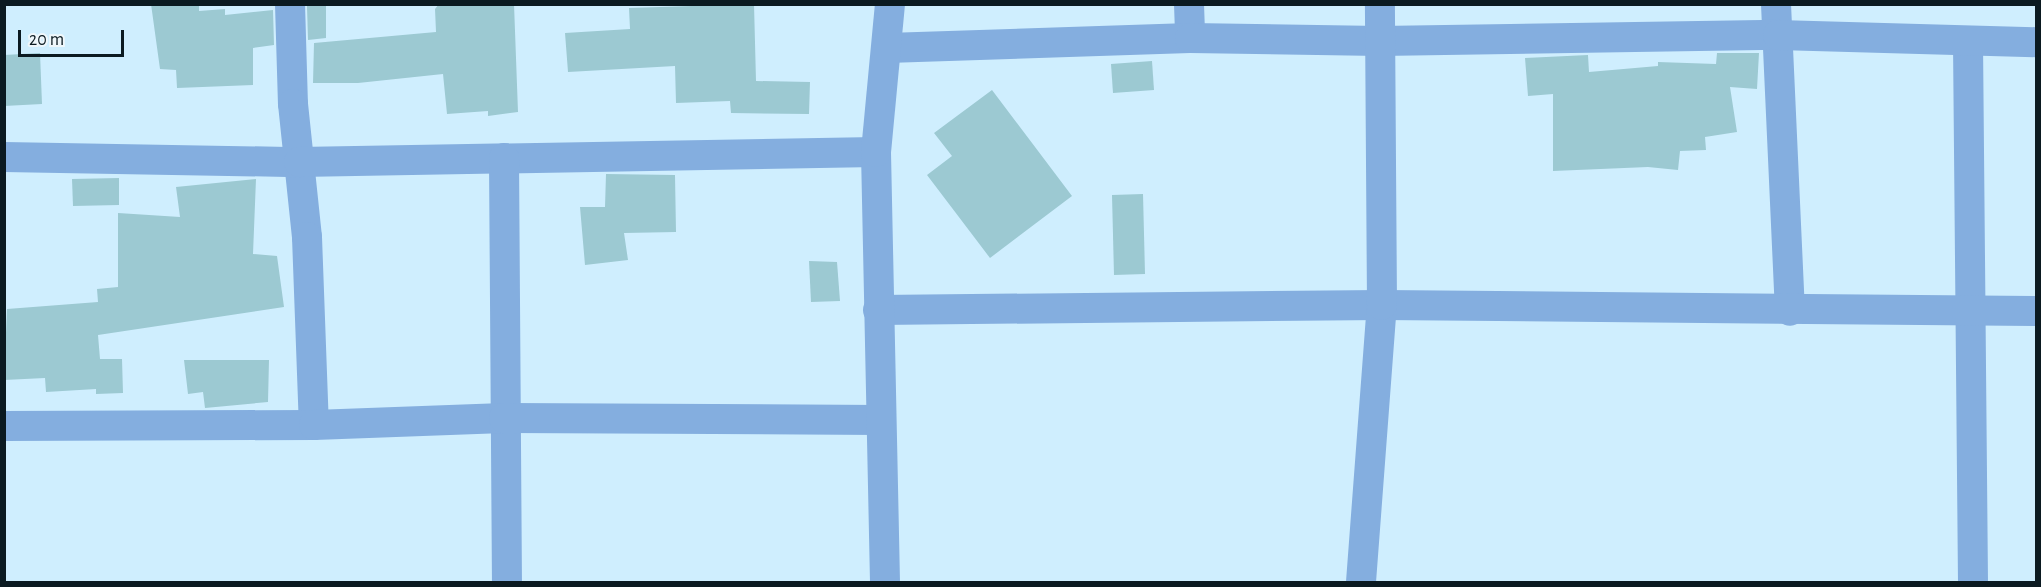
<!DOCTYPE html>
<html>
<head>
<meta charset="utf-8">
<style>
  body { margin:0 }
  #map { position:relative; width:2041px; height:587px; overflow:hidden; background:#cfeefe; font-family:"Alegreya Sans",sans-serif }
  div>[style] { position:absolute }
  .building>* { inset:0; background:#9cc9d2 }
  .minor>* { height:30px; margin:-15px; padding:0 15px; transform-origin:15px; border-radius:15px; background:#84aedf }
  span { translate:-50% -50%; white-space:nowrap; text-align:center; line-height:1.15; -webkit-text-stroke:6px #eff7fb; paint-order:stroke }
  .frame { position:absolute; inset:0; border:6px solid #0b1a21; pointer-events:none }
  .scale { position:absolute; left:18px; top:30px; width:106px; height:27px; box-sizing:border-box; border:3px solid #0b1a21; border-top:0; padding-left:8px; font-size:18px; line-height:21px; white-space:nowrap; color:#0b1a21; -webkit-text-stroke:4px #eff7fb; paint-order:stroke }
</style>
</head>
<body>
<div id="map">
  <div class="building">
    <i style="clip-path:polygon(151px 4px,199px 4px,199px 11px,225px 9px,225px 15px,273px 10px,274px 45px,253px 48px,253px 85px,177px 88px,176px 70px,160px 69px)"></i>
    <i style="clip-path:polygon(326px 4px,326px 38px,308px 40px,307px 6px)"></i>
    <i style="clip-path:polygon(439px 4px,514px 4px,518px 112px,488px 116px,488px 111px,447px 114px,443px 74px,358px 83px,313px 83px,314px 43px,436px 32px,435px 9px)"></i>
    <i style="clip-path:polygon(754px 4px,756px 81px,810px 82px,809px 114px,731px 113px,730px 101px,676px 103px,675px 66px,568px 72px,565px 33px,630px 29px,629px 8px)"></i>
    <i style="clip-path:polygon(40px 53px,42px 104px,4px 106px,4px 55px)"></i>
    <i style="clip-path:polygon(1717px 53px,1759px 53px,1757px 89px,1730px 87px,1737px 132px,1705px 137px,1706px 150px,1680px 151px,1678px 170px,1648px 167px,1553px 171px,1553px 94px,1528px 96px,1525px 58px,1588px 55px,1589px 72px,1658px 66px,1658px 62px,1716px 64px)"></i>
    <i style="clip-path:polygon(1152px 61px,1154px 90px,1113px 93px,1111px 64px)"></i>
    <i style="clip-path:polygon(992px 90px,1072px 196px,990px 258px,927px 175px,952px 156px,934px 133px)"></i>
    <i style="clip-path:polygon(606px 174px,675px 175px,676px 232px,624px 233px,628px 260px,585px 265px,580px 207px,605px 207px)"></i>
    <i style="clip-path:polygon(119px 178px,119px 205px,73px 206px,72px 179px)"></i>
    <i style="clip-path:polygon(256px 179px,253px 254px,277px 256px,284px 307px,98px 335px,100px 359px,122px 359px,123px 393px,96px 394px,96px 389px,46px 392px,45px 378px,4px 380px,7px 309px,98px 302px,97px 289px,118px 287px,118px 213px,180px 217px,176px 187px)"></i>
    <i style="clip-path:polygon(1143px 194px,1145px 274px,1114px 275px,1112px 195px)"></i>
    <i style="clip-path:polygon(809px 261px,837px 262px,840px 301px,811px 302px)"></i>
    <i style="clip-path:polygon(184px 360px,269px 360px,268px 402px,205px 408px,203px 392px,188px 394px)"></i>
  </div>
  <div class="minor">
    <i style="left:290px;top:4px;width:100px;rotate:88.3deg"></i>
    <i style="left:293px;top:104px;width:134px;rotate:84deg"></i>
    <i style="left:307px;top:237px;width:188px;rotate:87.9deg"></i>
    <i style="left:1189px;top:4px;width:34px;rotate:88deg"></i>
    <i style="left:1776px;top:4px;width:307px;rotate:87.4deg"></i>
    <i style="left:1968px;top:42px;width:540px;rotate:89.47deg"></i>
    <i style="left:887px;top:48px;width:303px;rotate:-1.9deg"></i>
    <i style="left:1190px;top:38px;width:190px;rotate:0.9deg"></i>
    <i style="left:1380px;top:41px;width:398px;rotate:-0.9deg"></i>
    <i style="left:1778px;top:35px;width:258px;rotate:1.6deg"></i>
    <i style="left:4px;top:157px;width:295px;rotate:1deg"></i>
    <i style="left:299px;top:162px;width:577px;rotate:-0.99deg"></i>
    <i style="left:504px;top:158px;width:424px;rotate:89.6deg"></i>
    <i style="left:878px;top:310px;width:504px;rotate:-0.57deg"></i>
    <i style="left:1382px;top:305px;width:654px;rotate:0.53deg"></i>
    <i style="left:4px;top:426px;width:310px;rotate:-0.2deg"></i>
    <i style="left:314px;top:425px;width:190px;rotate:-2.1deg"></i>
    <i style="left:504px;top:418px;width:377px;rotate:0.3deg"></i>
    <i style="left:885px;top:582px;width:430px;rotate:-91.2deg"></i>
    <i style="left:876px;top:152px;width:149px;rotate:-84.6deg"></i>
    <i style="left:1361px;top:582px;width:278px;rotate:-85.7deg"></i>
    <i style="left:1382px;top:305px;width:301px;rotate:-90.4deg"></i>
  </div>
  <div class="frame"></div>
  <div class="scale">20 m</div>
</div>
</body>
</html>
